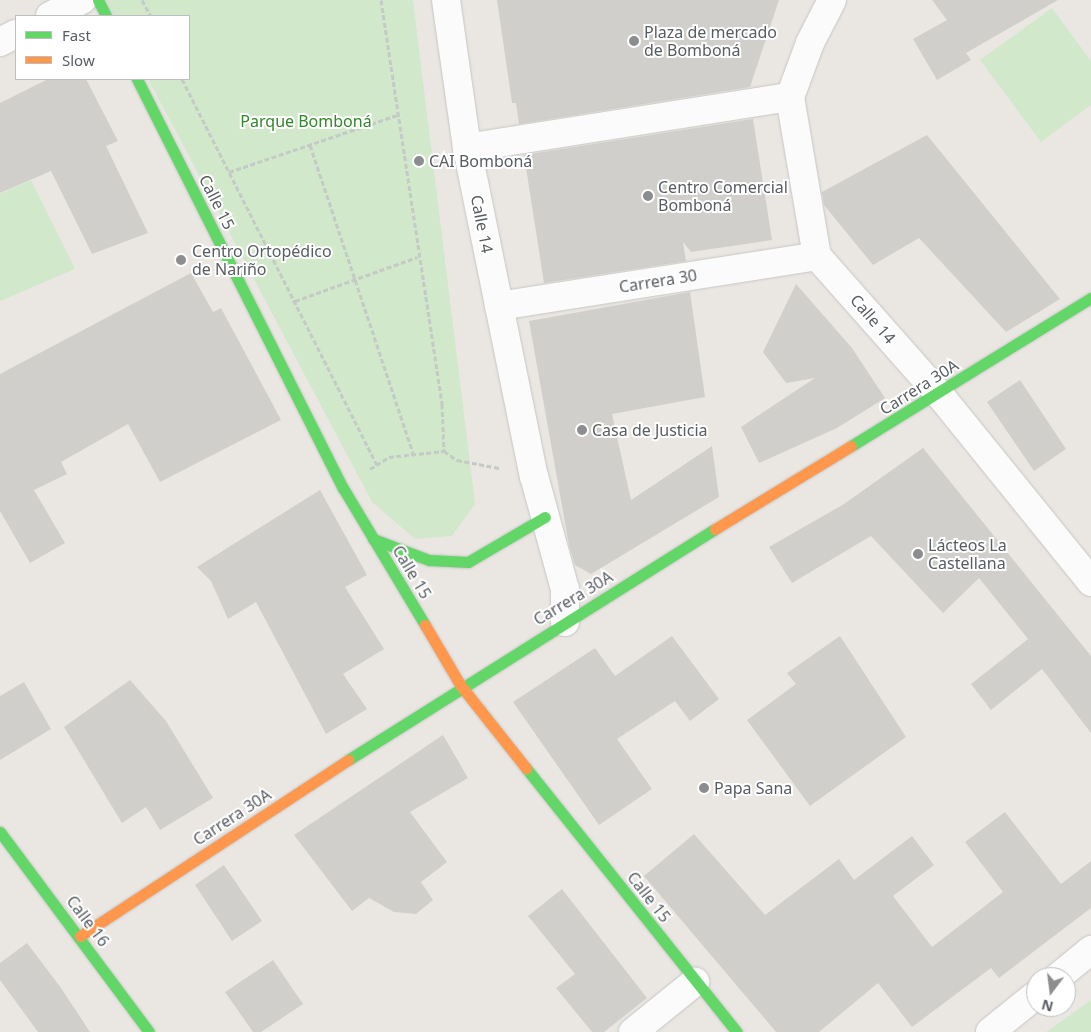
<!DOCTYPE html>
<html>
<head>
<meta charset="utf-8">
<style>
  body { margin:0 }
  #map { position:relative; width:1091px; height:1032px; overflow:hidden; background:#eae7e2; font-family:"Noto Sans",sans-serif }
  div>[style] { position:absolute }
  .green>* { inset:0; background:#d1e8ca }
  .building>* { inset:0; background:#d1cfcc }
  .path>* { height:3px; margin-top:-1.5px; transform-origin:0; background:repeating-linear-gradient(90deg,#c4cac6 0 5px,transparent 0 7.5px) }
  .roads { filter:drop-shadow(0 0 1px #c6c6c5) drop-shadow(0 0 1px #c6c6c5) }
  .street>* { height:28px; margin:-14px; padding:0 14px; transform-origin:14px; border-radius:14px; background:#fcfbfb }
  .fast>* { height:11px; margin:-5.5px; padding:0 5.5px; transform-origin:5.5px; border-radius:5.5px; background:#63d668 }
  .slow>* { height:11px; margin:-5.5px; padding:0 5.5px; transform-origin:5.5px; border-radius:5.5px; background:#ff974d }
  .dots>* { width:14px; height:14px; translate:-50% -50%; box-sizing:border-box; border:2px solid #fff; border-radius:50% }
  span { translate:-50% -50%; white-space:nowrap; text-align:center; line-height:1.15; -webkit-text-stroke:4px #fff; paint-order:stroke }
  .poi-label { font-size:16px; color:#585d62 }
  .left { translate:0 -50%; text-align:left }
  .park-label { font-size:16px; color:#32862b }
  .street-label { font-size:16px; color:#585d62 }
  .legend { position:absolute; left:15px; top:15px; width:175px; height:65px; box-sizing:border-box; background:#fff; border:1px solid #bcbec0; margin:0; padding:6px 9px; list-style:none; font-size:15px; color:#585d62 }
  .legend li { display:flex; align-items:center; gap:10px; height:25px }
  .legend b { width:25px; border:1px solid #bcbec0 }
  .north { position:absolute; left:1026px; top:967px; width:50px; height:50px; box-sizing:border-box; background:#fff; border:1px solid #bcbec0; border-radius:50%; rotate:195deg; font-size:14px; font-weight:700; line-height:20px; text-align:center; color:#585d62 }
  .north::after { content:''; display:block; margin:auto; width:18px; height:22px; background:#8b8d8f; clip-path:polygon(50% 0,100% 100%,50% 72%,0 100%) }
</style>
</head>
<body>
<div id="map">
  <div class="green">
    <i style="clip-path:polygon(106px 0,413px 0,475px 504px,452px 536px,415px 539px,372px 502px,148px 79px,189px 79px,189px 16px,114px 16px)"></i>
    <i style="clip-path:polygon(1052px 8px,1091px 61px,1091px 105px,1041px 142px,980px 60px)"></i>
    <i style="clip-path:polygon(31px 180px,75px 269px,0 301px,0 194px)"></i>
    <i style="clip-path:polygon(1091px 1000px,1091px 1032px,1046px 1032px)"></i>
  </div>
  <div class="building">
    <i style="clip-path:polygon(497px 0,779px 0,750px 87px,519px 124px,516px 103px,512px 103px)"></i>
    <i style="clip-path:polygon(932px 0,1058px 0,966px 53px,971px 60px,937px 80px,913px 39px,947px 20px)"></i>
    <i style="clip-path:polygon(48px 79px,86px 79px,118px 141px,106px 146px,148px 233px,92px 254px,51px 171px,0 193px,0 103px)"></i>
    <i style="clip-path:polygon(753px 119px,772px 240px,691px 252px,683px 242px,686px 261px,544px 283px,524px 155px)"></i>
    <i style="clip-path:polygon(927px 135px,1060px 299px,1006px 332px,919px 238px,873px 265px,824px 205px,822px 192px)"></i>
    <i style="clip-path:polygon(191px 273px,213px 312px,221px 308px,281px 420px,160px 482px,128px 424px,61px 462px,67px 474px,34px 490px,65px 543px,30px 563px,0 511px,0 374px)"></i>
    <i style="clip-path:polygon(796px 284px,852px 348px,885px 398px,837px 428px,759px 463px,741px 427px,815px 378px,786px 383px,763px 352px)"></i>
    <i style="clip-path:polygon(690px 292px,705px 397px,612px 414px,631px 500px,712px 446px,719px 497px,591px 574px,575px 565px,569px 545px,529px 321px)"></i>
    <i style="clip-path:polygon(1020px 380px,1066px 449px,1034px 471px,987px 402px)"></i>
    <i style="clip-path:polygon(923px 448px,1091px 656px,1091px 733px,1042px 669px,991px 710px,971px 684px,1028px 639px,979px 578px,943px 613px,871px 536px,792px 583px,769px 547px,844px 504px)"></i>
    <i style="clip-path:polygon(320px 490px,367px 575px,345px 587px,384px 649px,343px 674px,367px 709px,326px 734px,256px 602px,228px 619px,211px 581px,197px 567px)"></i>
    <i style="clip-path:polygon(672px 636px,719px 699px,690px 721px,675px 701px,617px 739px,652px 789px,599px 825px,513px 702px,595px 648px,615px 676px)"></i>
    <i style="clip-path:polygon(840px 636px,906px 737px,810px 806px,747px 720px,796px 684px,787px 673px)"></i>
    <i style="clip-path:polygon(130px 680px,166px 721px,213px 798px,160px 830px,146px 807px,122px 823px,64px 727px)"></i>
    <i style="clip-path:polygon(24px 682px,51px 729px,0 760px,0 696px)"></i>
    <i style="clip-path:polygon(443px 735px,468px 778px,410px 812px,447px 862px,421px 882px,433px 900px,416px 914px,394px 912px,369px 898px,352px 911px,294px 835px)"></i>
    <i style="clip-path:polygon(1005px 812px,1061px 884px,1091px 861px,1091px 908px,999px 978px,991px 968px,912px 1027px,878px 983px,819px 1032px,776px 1032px,644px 876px,694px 834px,765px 915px,839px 859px,854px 880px,912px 836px,934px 865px,893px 896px,932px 947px,1003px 892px,965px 842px)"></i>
    <i style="clip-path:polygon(224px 865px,262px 921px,232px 941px,195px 885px)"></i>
    <i style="clip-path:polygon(562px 889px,647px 998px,604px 1032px,592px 1032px,556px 988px,575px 974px,528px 916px)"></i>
    <i style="clip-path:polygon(27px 943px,61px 988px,90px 1032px,38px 1032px,0 980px,0 963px)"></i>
    <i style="clip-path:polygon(273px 960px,303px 1004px,261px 1032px,253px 1032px,225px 992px)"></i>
  </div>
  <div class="path">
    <i style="left:142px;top:0;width:18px;rotate:61deg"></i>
    <i style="left:381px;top:0;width:409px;rotate:81.4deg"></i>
    <i style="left:442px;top:404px;width:47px;rotate:87.6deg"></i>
    <i style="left:182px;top:79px;width:432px;rotate:63.2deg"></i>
    <i style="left:310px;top:145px;width:325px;rotate:71.5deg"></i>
    <i style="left:229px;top:172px;width:177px;rotate:-18.7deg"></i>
    <i style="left:295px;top:301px;width:130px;rotate:-19.8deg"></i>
    <i style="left:370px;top:469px;width:22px;rotate:-32deg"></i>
    <i style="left:389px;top:457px;width:55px;rotate:-6.2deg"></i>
    <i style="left:444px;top:451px;width:16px;rotate:35deg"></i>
    <i style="left:457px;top:460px;width:43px;rotate:10.8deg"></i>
  </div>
  <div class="roads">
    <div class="street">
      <i style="left:446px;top:0;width:149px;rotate:81.9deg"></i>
      <i style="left:467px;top:148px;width:335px;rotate:78.5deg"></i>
      <i style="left:534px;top:476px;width:117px;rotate:74.7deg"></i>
      <i style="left:565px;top:589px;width:33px;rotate:90deg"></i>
      <i style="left:832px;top:0;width:48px;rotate:117.1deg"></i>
      <i style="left:810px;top:43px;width:58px;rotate:110.3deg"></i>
      <i style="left:790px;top:97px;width:161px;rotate:80.4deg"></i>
      <i style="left:817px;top:256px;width:184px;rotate:48.5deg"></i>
      <i style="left:939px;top:394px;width:242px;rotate:51deg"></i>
      <i style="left:50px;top:16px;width:36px;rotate:-27deg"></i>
      <i style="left:0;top:42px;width:18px;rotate:-27deg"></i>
      <i style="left:467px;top:148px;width:327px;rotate:-9deg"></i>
      <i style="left:499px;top:306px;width:322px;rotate:-8.9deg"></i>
      <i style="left:1058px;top:977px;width:43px;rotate:-39.3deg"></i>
      <i style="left:633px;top:1032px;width:80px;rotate:-38.9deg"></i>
      <i style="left:990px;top:1032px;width:59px;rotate:-38.8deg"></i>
    </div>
    <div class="fast">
      <i style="left:98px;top:0;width:18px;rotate:63deg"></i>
      <i style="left:137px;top:79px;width:458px;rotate:63.3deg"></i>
      <i style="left:343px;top:488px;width:160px;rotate:59.1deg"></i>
      <i style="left:851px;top:446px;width:282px;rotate:-31.7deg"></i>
      <i style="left:373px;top:539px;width:60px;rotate:20.6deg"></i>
      <i style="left:429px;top:560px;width:39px;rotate:3deg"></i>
      <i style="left:468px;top:562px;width:89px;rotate:-30.3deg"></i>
      <i style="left:348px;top:760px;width:434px;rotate:-32.2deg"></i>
      <i style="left:526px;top:768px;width:338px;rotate:51.4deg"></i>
      <i style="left:0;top:832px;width:249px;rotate:53.3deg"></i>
    </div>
    <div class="slow">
      <i style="left:715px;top:529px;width:159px;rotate:-31.4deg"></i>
      <i style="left:425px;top:625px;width:71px;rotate:59.5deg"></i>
      <i style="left:461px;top:686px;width:105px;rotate:51.6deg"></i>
      <i style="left:80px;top:936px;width:321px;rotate:-33.3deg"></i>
    </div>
  </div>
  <div class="dots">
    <i style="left:634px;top:41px;background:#8b8d8f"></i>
    <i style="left:419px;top:161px;background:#8b8d8f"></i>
    <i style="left:648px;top:196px;background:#8b8d8f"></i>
    <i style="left:181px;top:260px;background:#8b8d8f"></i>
    <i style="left:582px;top:430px;background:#8b8d8f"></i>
    <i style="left:918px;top:554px;background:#8b8d8f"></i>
    <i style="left:704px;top:788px;background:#8b8d8f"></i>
  </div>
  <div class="poi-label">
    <span class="left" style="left:644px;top:41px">Plaza de mercado<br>de Bomboná</span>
    <span class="left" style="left:429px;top:161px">CAI Bomboná</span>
    <span class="left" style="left:658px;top:196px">Centro Comercial<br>Bomboná</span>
    <span class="left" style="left:192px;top:260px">Centro Ortopédico<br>de Nariño</span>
    <span class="left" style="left:592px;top:430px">Casa de Justicia</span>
    <span class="left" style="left:928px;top:554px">Lácteos La<br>Castellana</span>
    <span class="left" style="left:714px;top:788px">Papa Sana</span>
  </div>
  <div class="park-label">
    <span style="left:306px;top:121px">Parque Bomboná</span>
  </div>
  <div class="street-label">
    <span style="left:217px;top:202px;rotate:63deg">Calle 15</span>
    <span style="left:482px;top:224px;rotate:79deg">Calle 14</span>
    <span style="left:658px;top:281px;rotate:-9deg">Carrera 30</span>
    <span style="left:873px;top:319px;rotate:49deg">Calle 14</span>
    <span style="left:919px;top:387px;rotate:-32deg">Carrera 30A</span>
    <span style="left:412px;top:572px;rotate:59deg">Calle 15</span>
    <span style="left:573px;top:598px;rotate:-31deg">Carrera 30A</span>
    <span style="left:232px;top:817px;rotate:-33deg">Carrera 30A</span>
    <span style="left:649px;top:897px;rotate:52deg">Calle 15</span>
    <span style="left:88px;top:921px;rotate:53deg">Calle 16</span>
  </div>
  <ul class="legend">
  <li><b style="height:6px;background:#63d668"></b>Fast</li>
  <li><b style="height:6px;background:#ff974d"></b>Slow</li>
  </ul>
  <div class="north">N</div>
</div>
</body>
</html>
